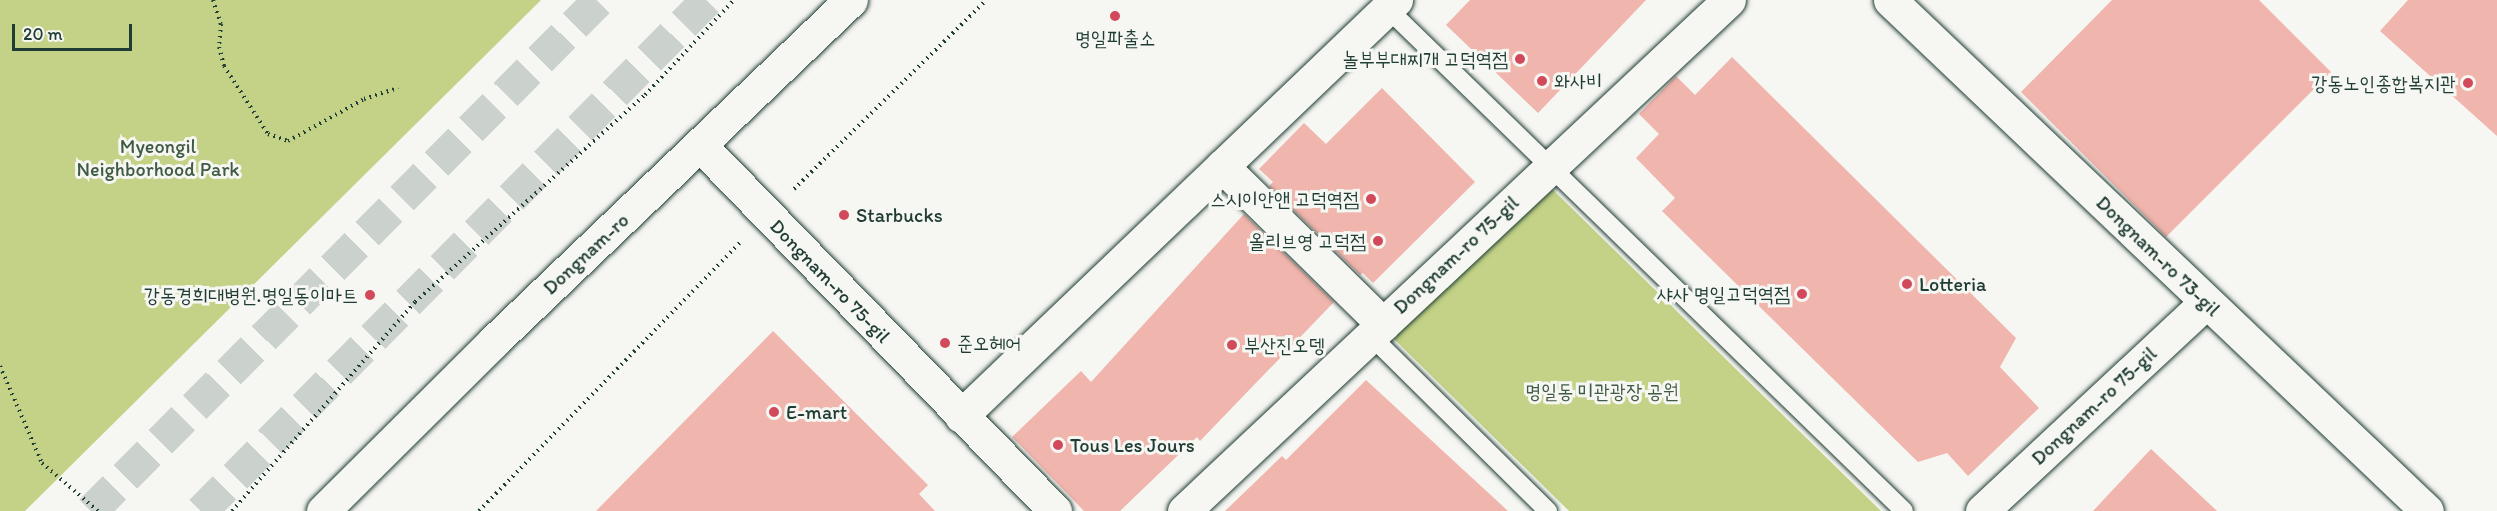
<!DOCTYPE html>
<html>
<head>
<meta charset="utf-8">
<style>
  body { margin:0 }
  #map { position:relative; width:2497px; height:511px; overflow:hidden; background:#f6f6f2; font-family:Itim,"Poor Story",sans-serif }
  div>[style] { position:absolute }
  .green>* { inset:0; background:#c3d286 }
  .building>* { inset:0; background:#f0b5ad }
  .highway-tunnel>* { height:33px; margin-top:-16.5px; transform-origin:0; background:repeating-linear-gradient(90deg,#cbd1cc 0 33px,transparent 0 49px) }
  .path>* { height:4px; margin-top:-2px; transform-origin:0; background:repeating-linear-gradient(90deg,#1f3d34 0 1.5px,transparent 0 6px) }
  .roads { filter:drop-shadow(0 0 2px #1f3d34) drop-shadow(0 0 2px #1f3d34) }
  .lane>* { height:18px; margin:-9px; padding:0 9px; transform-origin:9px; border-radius:9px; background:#f6f6f2 }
  .street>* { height:33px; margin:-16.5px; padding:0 16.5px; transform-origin:16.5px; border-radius:16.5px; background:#f6f6f2 }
  .secondary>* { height:33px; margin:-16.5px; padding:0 16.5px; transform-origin:16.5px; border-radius:16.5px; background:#f6f6f2 }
  .dots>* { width:16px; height:16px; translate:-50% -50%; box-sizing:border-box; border:3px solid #f6f6f2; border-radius:50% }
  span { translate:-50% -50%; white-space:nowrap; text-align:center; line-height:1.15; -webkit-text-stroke:6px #f6f6f2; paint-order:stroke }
  .poi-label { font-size:20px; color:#1f3d34 }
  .right { translate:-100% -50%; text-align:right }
  .left { translate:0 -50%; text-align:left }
  .park-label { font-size:20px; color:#405b44 }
  .street-label { font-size:20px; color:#1f3d34 }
  .scale { position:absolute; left:12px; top:24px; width:120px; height:27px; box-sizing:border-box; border:3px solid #1f3d34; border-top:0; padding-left:8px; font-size:18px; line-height:21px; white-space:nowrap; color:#1f3d34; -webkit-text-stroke:4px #f6f6f2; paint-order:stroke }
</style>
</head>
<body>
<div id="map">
  <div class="green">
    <i style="clip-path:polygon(0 0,541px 0,25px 511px,0 511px)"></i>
    <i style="clip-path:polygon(1551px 188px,1881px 511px,1569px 511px,1393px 338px)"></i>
  </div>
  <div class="building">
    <i style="clip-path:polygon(1470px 0,1646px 0,1538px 113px,1446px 25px)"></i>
    <i style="clip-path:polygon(2112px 0,2259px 0,2331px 72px,2166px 237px,2021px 92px)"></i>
    <i style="clip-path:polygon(2408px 0,2497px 0,2497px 136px,2380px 31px)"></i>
    <i style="clip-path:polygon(1732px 57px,2016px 338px,2000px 367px,2039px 408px,1968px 476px,1947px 453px,1918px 462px,1662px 211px,1675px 198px,1636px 158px,1659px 134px,1639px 114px,1676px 76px,1695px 95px)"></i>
    <i style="clip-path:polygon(1382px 88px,1475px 182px,1373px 283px,1363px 273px,1360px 275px,1269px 186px,1273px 182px,1259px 169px,1304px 123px,1326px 144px)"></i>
    <i style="clip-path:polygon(1244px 214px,1334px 302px,1200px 441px,1197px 437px,1120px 511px,1084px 511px,1012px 437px,1081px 371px,1091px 382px)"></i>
    <i style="clip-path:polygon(773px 331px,928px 485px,919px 494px,935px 511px,596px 511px)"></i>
    <i style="clip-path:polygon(1366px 380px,1508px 511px,1225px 511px,1282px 456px,1286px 460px)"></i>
    <i style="clip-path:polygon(2151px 449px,2217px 511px,2093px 511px)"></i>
  </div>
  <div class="highway-tunnel">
    <i style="left:91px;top:511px;width:721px;rotate:-45.17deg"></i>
    <i style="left:201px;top:511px;width:719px;rotate:-45.28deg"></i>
  </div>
  <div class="path">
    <i style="left:213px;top:0;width:25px;rotate:72deg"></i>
    <i style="left:221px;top:24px;width:23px;rotate:95deg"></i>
    <i style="left:219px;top:47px;width:20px;rotate:75deg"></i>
    <i style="left:224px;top:66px;width:81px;rotate:57.1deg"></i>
    <i style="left:268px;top:134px;width:21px;rotate:19deg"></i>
    <i style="left:288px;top:141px;width:87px;rotate:-28.9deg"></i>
    <i style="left:364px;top:99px;width:36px;rotate:-18deg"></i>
    <i style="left:794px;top:189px;width:269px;rotate:-44.5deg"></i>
    <i style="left:0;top:366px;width:106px;rotate:66.6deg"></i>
    <i style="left:42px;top:463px;width:74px;rotate:40.6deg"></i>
    <i style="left:232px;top:511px;width:278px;rotate:-48.8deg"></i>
    <i style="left:415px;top:302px;width:309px;rotate:-42deg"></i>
    <i style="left:645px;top:95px;width:130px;rotate:-46.9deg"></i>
    <i style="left:479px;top:511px;width:377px;rotate:-45.8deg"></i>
  </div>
  <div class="roads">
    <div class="lane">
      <i style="left:1387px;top:8px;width:721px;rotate:44.21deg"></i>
      <i style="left:1371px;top:336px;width:249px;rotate:44.7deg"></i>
    </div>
    <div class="street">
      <i style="left:1890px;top:0;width:741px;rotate:43.58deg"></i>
      <i style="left:700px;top:145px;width:510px;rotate:45.87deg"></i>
      <i style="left:1222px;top:166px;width:226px;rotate:44.5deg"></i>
      <i style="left:961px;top:416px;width:602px;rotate:-43.72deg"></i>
      <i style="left:1184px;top:511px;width:747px;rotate:-43.16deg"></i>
      <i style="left:1982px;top:511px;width:306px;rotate:-43deg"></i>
    </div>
    <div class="secondary">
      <i style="left:323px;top:511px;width:240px;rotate:-44.8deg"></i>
      <i style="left:493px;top:342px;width:495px;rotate:-43.7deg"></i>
    </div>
  </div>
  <div class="dots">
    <i style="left:1115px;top:16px;background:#d1495b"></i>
    <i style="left:1520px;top:59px;background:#d1495b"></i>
    <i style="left:1542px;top:81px;background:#d1495b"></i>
    <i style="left:2468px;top:83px;background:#d1495b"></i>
    <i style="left:1371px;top:199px;background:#d1495b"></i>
    <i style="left:844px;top:215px;background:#d1495b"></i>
    <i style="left:1378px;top:241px;background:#d1495b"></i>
    <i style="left:1907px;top:284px;background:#d1495b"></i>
    <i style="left:1802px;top:294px;background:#d1495b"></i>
    <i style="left:370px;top:295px;background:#d1495b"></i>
    <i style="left:945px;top:343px;background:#d1495b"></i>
    <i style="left:1232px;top:345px;background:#d1495b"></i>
    <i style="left:774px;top:412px;background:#d1495b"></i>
    <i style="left:1058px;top:445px;background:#d1495b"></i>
  </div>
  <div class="poi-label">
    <span style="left:1115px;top:38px">명일파출소</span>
    <span class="right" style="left:1508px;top:59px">놀부부대찌개 고덕역점</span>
    <span class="left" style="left:1554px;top:81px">와사비</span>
    <span class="right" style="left:2456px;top:83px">강동노인종합복지관</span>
    <span class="right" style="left:1359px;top:199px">스시이안앤 고덕역점</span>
    <span class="left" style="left:856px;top:215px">Starbucks</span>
    <span class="right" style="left:1366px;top:241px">올리브영 고덕점</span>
    <span class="left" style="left:1919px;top:284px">Lotteria</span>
    <span class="right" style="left:1790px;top:294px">샤사 명일고덕역점</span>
    <span class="right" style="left:358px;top:295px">강동경희대병원.명일동이마트</span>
    <span class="left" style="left:957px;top:343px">준오헤어</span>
    <span class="left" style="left:1244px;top:345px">부산진오뎅</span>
    <span class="left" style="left:786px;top:412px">E-mart</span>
    <span class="left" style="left:1070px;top:445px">Tous Les Jours</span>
  </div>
  <div class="park-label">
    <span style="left:158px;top:158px">Myeongil<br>Neighborhood Park</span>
    <span style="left:1602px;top:391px">명일동 미관광장 공원</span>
  </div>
  <div class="street-label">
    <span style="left:586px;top:254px;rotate:-43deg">Dongnam-ro</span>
    <span style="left:1456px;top:255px;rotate:-43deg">Dongnam-ro 75-gil</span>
    <span style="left:2158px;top:256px;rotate:44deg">Dongnam-ro 73-gil</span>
    <span style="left:830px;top:281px;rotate:46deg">Dongnam-ro 75-gil</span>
    <span style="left:2094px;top:406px;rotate:-43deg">Dongnam-ro 75-gil</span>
  </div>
  <div class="scale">20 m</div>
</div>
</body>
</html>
